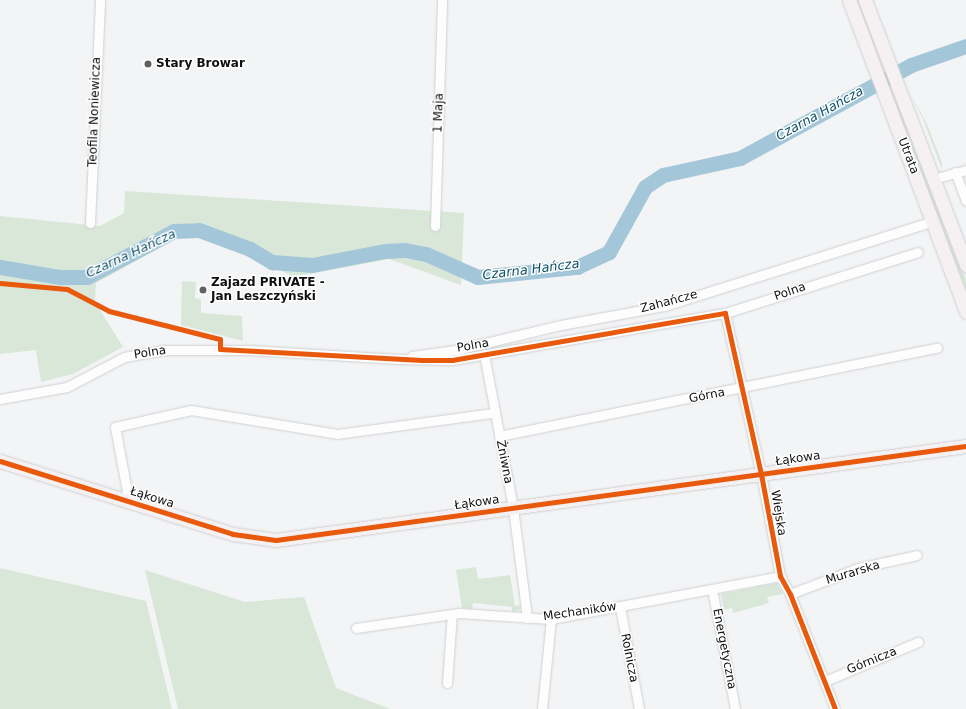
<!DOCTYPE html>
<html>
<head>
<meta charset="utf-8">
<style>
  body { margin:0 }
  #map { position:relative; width:966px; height:709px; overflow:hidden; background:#f3f4f6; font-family:"DejaVu Sans",sans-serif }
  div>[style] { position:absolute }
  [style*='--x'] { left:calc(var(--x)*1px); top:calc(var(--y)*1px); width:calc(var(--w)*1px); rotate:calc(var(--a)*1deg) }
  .green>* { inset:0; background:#d9e7d9 }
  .river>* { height:15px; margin:-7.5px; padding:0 7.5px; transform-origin:7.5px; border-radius:7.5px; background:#a3c7d9 }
  .roads { filter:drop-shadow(0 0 1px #cfd0d1) drop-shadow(0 0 1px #cfd0d1) }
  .street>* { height:9px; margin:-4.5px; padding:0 4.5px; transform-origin:4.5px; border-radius:4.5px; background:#fdfdfe }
  .secondary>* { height:13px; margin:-6.5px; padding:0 6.5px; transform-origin:6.5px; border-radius:6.5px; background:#f5f1f2 }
  .cycleway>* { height:5px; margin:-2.5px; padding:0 2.5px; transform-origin:2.5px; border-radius:2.5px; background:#e8590c }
  .dots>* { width:11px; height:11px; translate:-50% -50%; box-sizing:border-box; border:2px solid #fff; border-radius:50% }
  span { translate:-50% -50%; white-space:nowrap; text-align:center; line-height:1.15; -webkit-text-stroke:3px #fff; paint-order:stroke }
  .poi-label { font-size:12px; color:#0f1010; font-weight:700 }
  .left { translate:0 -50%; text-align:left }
  .street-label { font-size:12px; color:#0f1010 }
  .water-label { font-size:13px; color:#0e526b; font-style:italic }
</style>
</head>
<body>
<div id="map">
  <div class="green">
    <div style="clip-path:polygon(890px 87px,920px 157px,966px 279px,966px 295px,887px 88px)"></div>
    <div style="clip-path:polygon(910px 93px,927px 124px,942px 163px,942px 170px,923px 119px)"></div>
    <div style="clip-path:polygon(125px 191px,464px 213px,461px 285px,389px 259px,294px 277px,242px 252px,195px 237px,176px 239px,96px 283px,95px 302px,123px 347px,73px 374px,41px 382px,36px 350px,0 354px,0 216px,100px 226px,124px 213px)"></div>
    <div style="clip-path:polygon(182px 281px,196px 282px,195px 298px,201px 299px,201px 313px,242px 316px,243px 341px,181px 325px)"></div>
    <div style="clip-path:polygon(476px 567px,478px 579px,510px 575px,515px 606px,521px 605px,520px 610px,512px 612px,512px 607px,473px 603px,472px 609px,462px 608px,456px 570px)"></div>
    <div style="clip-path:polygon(0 568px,146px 601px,172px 709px,0 709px)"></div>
    <div style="clip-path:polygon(145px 570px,245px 602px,304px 597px,336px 688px,390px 709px,178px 709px)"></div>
    <div style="clip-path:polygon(777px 583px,783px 594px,767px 597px,769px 603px,733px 613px,732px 608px,724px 610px,721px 594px)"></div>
  </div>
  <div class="river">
    <div style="--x:0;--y:267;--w:61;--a:9.5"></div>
    <div style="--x:60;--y:277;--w:27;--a:0"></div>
    <div style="--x:87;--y:277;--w:98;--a:-27.9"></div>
    <div style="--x:174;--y:231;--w:25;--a:-2"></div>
    <div style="--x:199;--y:230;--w:54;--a:20.4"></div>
    <div style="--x:250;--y:249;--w:26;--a:31"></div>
    <div style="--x:272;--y:262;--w:40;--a:4.3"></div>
    <div style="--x:312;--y:265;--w:74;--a:-10.9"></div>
    <div style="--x:385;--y:251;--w:20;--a:-3"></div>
    <div style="--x:405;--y:250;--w:21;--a:11"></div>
    <div style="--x:426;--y:254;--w:57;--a:23.9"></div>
    <div style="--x:478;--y:277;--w:100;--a:-5.8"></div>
    <div style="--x:577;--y:267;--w:35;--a:-25"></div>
    <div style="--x:609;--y:252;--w:74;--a:-61"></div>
    <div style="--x:645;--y:187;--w:22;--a:-34"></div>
    <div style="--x:663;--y:175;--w:79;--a:-12.4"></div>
    <div style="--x:740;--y:158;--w:195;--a:-28.5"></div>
    <div style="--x:911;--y:65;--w:58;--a:-19.1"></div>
  </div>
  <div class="roads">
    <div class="street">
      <div style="--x:955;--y:172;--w:31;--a:69"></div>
      <div style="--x:933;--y:179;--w:34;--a:-15"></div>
      <div style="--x:90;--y:223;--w:223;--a:-87.4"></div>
      <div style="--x:435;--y:226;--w:226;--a:-88.2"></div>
      <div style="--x:725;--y:313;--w:165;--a:77.4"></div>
      <div style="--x:761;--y:474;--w:104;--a:79.4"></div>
      <div style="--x:780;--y:576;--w:21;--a:61"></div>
      <div style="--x:790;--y:594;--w:123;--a:68.6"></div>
      <div style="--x:484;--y:354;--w:157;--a:79.3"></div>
      <div style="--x:513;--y:508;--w:111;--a:82.7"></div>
      <div style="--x:412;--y:356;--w:44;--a:-7.8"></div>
      <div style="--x:456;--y:350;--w:108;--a:-13.4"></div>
      <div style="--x:561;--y:325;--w:105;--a:-10.5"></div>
      <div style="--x:664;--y:306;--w:282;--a:-17.5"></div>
      <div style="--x:0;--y:399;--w:68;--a:-10.2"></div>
      <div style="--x:67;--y:387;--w:64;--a:-27.8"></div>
      <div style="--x:124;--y:357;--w:41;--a:-9.9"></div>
      <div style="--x:164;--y:350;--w:86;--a:0"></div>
      <div style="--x:250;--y:350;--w:149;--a:3.5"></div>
      <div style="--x:399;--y:359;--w:53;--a:1.1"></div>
      <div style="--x:452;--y:360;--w:277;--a:-9.8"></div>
      <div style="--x:725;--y:313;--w:202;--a:-17.5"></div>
      <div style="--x:499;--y:436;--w:447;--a:-11.4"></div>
      <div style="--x:124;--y:500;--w:9;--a:-72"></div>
      <div style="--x:127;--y:491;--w:65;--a:-100.6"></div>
      <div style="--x:115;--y:427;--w:78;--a:-12.6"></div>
      <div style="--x:191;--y:410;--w:148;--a:9.3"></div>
      <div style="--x:337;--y:434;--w:157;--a:-7.7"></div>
      <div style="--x:712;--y:589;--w:122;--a:79.1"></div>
      <div style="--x:790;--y:594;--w:73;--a:-20.9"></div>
      <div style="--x:858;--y:568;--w:60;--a:-12.4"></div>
      <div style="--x:620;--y:607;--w:104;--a:79.4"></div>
      <div style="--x:356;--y:628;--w:104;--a:-8.3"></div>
      <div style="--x:459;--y:613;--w:92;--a:3.7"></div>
      <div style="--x:551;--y:619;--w:233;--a:-10.6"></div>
      <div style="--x:825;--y:681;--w:101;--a:-22.8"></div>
      <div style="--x:447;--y:683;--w:69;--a:-85.9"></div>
      <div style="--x:542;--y:709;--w:90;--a:-84.3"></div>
    </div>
    <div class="secondary">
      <div style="--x:849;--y:0;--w:333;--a:69.4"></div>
      <div style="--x:865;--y:0;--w:284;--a:69.1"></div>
      <div style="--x:0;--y:461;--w:244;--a:17.4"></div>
      <div style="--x:233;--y:534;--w:43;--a:7.9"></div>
      <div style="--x:276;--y:540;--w:696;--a:-7.76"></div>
    </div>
  </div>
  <div class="cycleway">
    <div style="--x:0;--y:283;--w:67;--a:5.1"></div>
    <div style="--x:67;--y:289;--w:47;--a:27.6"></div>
    <div style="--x:109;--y:311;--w:114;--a:14.2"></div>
    <div style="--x:220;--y:339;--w:10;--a:90"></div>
    <div style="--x:220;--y:349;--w:202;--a:3.1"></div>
    <div style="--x:422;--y:360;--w:30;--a:0"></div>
    <div style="--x:452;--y:360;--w:277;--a:-9.8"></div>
    <div style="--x:725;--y:313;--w:165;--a:77.4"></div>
    <div style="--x:761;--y:474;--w:104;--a:79.4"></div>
    <div style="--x:780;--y:576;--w:21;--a:61"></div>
    <div style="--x:790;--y:594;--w:123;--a:68.6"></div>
    <div style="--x:0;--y:461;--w:244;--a:17.4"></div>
    <div style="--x:233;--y:534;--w:43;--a:7.9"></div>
    <div style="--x:276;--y:540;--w:696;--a:-7.76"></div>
  </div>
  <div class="dots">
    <div style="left:148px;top:64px;background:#5f6060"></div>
    <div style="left:203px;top:290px;background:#5f6060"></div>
  </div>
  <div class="poi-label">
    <span class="left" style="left:156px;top:64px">Stary Browar</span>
    <span class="left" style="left:211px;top:290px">Zajazd PRIVATE -<br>Jan Leszczyński</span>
  </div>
  <div class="street-label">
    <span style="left:95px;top:112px;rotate:-88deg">Teofila Noniewicza</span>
    <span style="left:439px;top:113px;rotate:-88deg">1 Maja</span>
    <span style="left:908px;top:156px;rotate:69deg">Utrata</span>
    <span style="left:790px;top:292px;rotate:-19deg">Polna</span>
    <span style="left:669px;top:302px;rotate:-15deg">Zahańcze</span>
    <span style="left:473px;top:346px;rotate:-10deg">Polna</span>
    <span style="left:150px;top:353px;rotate:-9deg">Polna</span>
    <span style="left:707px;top:396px;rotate:-11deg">Górna</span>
    <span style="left:798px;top:459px;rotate:-8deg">Łąkowa</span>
    <span style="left:504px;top:462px;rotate:79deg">Żniwna</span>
    <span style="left:152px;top:498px;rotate:17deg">Łąkowa</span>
    <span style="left:477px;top:503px;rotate:-8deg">Łąkowa</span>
    <span style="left:778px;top:513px;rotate:81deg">Wiejska</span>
    <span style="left:853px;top:573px;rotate:-17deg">Murarska</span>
    <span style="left:580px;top:612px;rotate:-8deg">Mechaników</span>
    <span style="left:724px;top:649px;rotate:79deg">Energetyczna</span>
    <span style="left:629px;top:658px;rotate:79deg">Rolnicza</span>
    <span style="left:872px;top:661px;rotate:-22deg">Górnicza</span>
  </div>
  <div class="water-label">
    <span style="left:820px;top:114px;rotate:-29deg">Czarna Hańcza</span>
    <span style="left:131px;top:254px;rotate:-25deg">Czarna Hańcza</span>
    <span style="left:531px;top:270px;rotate:-7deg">Czarna Hańcza</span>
  </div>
</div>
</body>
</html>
